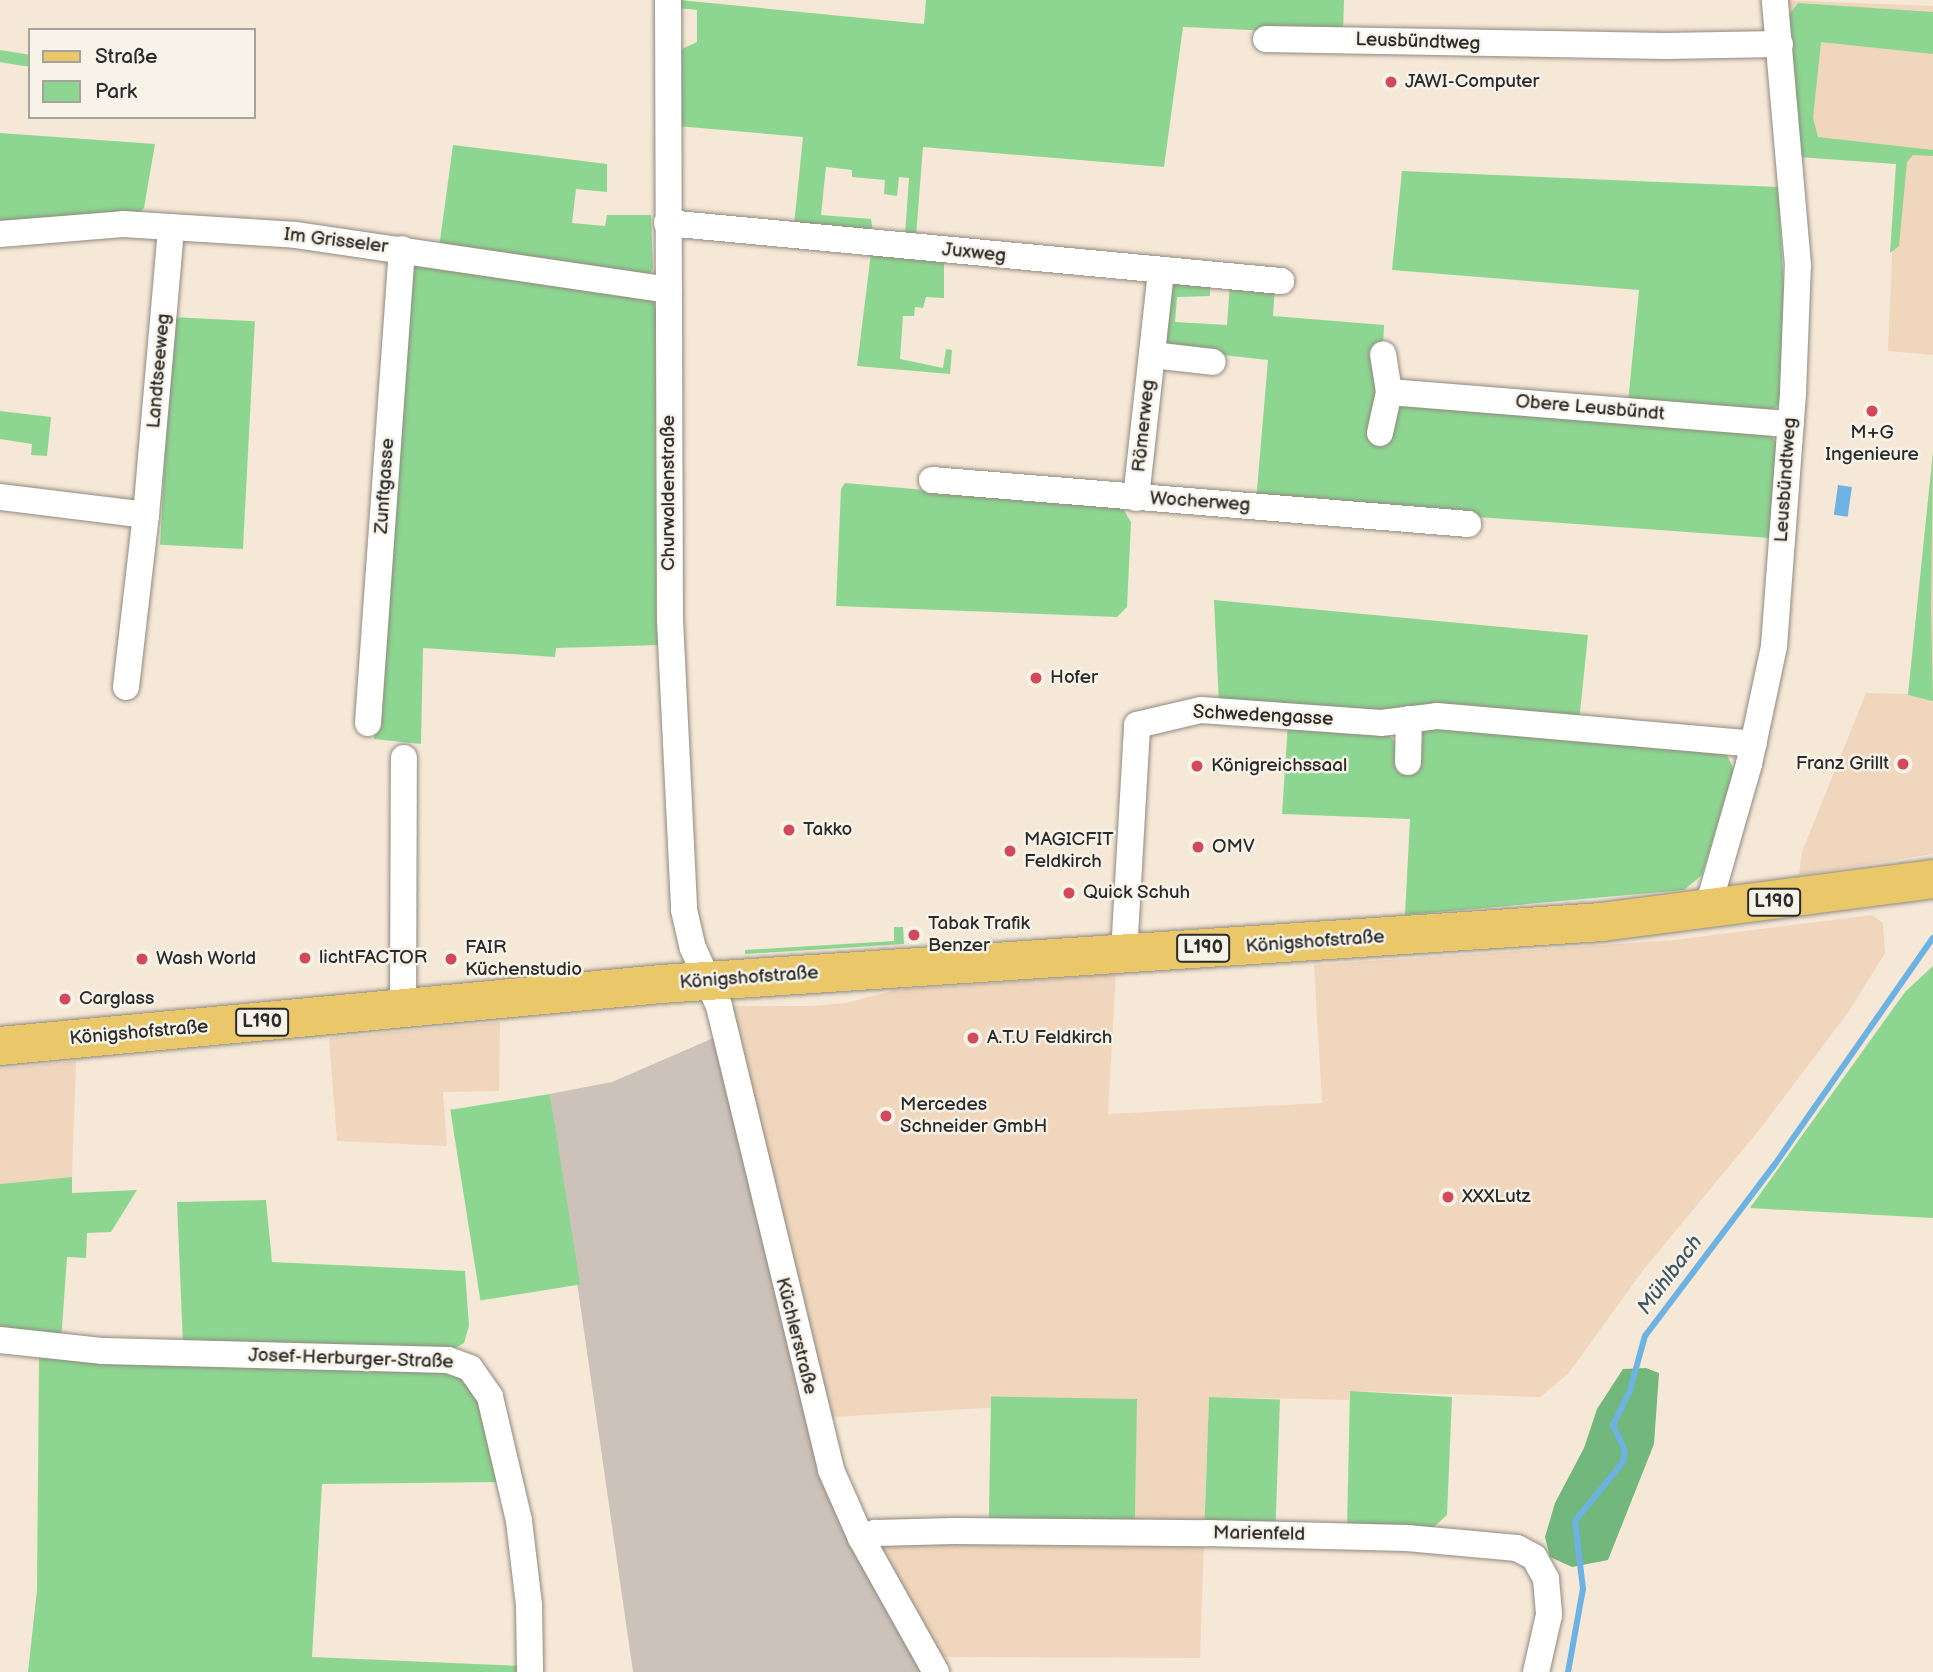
<!DOCTYPE html>
<html>
<head>
<meta charset="utf-8">
<style>
  body { margin:0 }
  #map { position:relative; width:1933px; height:1672px; overflow:hidden; background:#f6e8d6; font-family:"Balsamiq Sans",sans-serif }
  div>[style] { position:absolute }
  [style*='--x'] { left:calc(var(--x)*1px); top:calc(var(--y)*1px); width:calc(var(--w)*1px); rotate:calc(var(--a)*1deg) }
  .built>* { inset:0; background:#efd6bc }
  .industrial>* { inset:0; background:#cdc2b9 }
  .green>* { inset:0; background:#8dd691; transform-origin:0 0 }
  .forest>* { inset:0; background:#72b77b }
  .water>* { inset:0; background:#6cb3e3; transform-origin:0 0 }
  .stream>* { height:6px; margin:-3px; padding:0 3px; transform-origin:3px; border-radius:3px; background:#6cb3e3 }
  .roads { filter:drop-shadow(0 0 2px #908a80) drop-shadow(0 0 2px #908a80) }
  .street>* { height:26px; margin:-13px; padding:0 13px; transform-origin:13px; border-radius:13px; background:#fff }
  .primary>* { height:38px; margin:-19px; padding:0 19px; transform-origin:19px; border-radius:19px; background:#eac769 }
  .dots>* { width:19px; height:19px; translate:-50% -50%; box-sizing:border-box; border:4px solid #f7f3e8; border-radius:50% }
  span { translate:-50% -50%; white-space:nowrap; text-align:center; line-height:1.15; -webkit-text-stroke:5px #f7f3e8; paint-order:stroke }
  .shield-label span { padding:2px 5px; background:#f7f3e8; border:2px solid; border-radius:5px; -webkit-text-stroke-width:0 }
  .shield-label { font-size:18px; color:#2b2b2b; font-weight:700 }
  .street-label { font-size:19px; color:#2b2b2b }
  .poi-label { font-size:19px; color:#2b2b2b }
  .left { translate:0 -50%; text-align:left }
  .right { translate:-100% -50%; text-align:right }
  .water-label { font-size:21px; color:#3e5462; font-style:italic }
  .legend { position:absolute; left:28px; top:28px; width:228px; height:91px; box-sizing:border-box; background:#f7f3e8; border:2px solid #a5a39c; margin:0; padding:9px 12px; list-style:none; font-size:21px; color:#2b2b2b }
  .legend li { display:flex; align-items:center; gap:14px; height:35px }
  .legend b { width:35px; border:2px solid #a5a39c }
</style>
</head>
<body>
<div id="map">
  <div class="built">
    <div style="clip-path:polygon(1775px 0,1933px 6px,1933px 355px,1888px 351px,1896px 164px,1790px 156px)"></div>
    <div style="clip-path:polygon(1933px 452px,1933px 854px,1799px 875px,1802px 852px,1866px 693px,1908px 694px)"></div>
    <div style="clip-path:polygon(1872px 915px,1883px 923px,1885px 953px,1849px 1011px,1760px 1129px,1644px 1269px,1568px 1374px,1540px 1397px,1350px 1391px,1349px 1400px,1209px 1397px,1200px 1658px,942px 1657px,861px 1538px,1135px 1532px,1136px 1399px,816px 1418px,719px 1006px,810px 1006px,846px 1003px,896px 990px,1116px 974px,1108px 1114px,1322px 1103px,1314px 965px,1674px 940px)"></div>
    <div style="clip-path:polygon(500px 1022px,499px 1091px,443px 1092px,447px 1146px,337px 1141px,329px 1038px)"></div>
    <div style="clip-path:polygon(76px 1061px,72px 1177px,0 1184px,0 1069px)"></div>
  </div>
  <div class="industrial">
    <div style="clip-path:polygon(725px 1033px,822px 1442px,936px 1672px,633px 1672px,550px 1094px,612px 1082px)"></div>
  </div>
  <div class="green">
    <div style="clip-path:polygon(679px 0,924px 24px,926px 0,1344px 0,1343px 34px,1183px 27px,1164px 167px,923px 147px,916px 236px,905px 235px,909px 178px,899px 177px,897px 196px,884px 194px,885px 180px,852px 177px,852px 170px,826px 167px,821px 215px,871px 219px,873px 233px,794px 225px,803px 137px,677px 126px,678px 60px,682px 49px,697px 42px,697px 10px,678px 8px)"></div>
    <div style="clip-path:polygon(1798px 3px,1933px 12px,1933px 54px,1821px 42px,1813px 118px,1818px 137px,1933px 150px,1933px 156px,1913px 155px,1907px 162px,1899px 246px,1890px 253px,1896px 164px,1799px 157px,1789px 15px)"></div>
    <div style="left:0;top:50px;width:30px;height:12px;rotate:9deg"></div>
    <div style="clip-path:polygon(0 133px,155px 144px,144px 208px,137px 215px,0 224px)"></div>
    <div style="clip-path:polygon(453px 145px,607px 164px,607px 192px,576px 189px,572px 223px,605px 226px,607px 215px,651px 215px,653px 269px,649px 274px,439px 248px)"></div>
    <div style="clip-path:polygon(1402px 171px,1778px 187px,1784px 289px,1780px 404px,1771px 410px,1628px 403px,1639px 290px,1392px 270px)"></div>
    <div style="clip-path:polygon(871px 253px,944px 262px,944px 298px,926px 297px,923px 308px,915px 307px,914px 316px,903px 316px,900px 359px,943px 368px,946px 349px,952px 350px,950px 374px,857px 366px)"></div>
    <div style="clip-path:polygon(408px 264px,653px 298px,658px 316px,659px 645px,556px 648px,555px 657px,423px 648px,421px 744px,374px 739px)"></div>
    <div style="clip-path:polygon(1167px 278px,1210px 281px,1210px 296px,1177px 297px,1175px 322px,1227px 325px,1230px 282px,1275px 286px,1273px 316px,1384px 325px,1383px 350px,1398px 407px,1404px 403px,1767px 432px,1777px 443px,1770px 538px,1256px 501px,1268px 360px,1160px 348px)"></div>
    <div style="left:172px;top:317px;width:83px;height:228px;rotate:3deg"></div>
    <div style="clip-path:polygon(0 411px,51px 417px,47px 456px,31px 455px,32px 444px,0 439px)"></div>
    <div style="clip-path:polygon(1933px 452px,1931px 609px,1933px 701px,1908px 695px)"></div>
    <div style="clip-path:polygon(845px 483px,1122px 507px,1131px 522px,1127px 607px,1117px 617px,836px 606px,841px 489px)"></div>
    <div style="clip-path:polygon(1214px 600px,1588px 635px,1579px 722px,1219px 704px)"></div>
    <div style="clip-path:polygon(1288px 723px,1389px 735px,1396px 743px,1429px 728px,1726px 753px,1734px 770px,1702px 875px,1684px 890px,1405px 915px,1410px 819px,1282px 814px)"></div>
    <div style="clip-path:polygon(894px 927px,903px 927px,904px 944px,745px 954px,745px 950px,894px 941px)"></div>
    <div style="clip-path:polygon(1933px 966px,1933px 1218px,1750px 1208px,1905px 992px)"></div>
    <div style="left:550px;top:1094px;width:193px;height:101px;rotate:81deg"></div>
    <div style="clip-path:polygon(72px 1177px,72px 1193px,137px 1190px,111px 1232px,87px 1233px,86px 1258px,67px 1257px,61px 1342px,0 1332px,0 1184px)"></div>
    <div style="clip-path:polygon(266px 1200px,272px 1262px,465px 1271px,469px 1326px,464px 1343px,450px 1351px,183px 1345px,177px 1202px)"></div>
    <div style="clip-path:polygon(39px 1356px,443px 1369px,466px 1381px,476px 1393px,500px 1482px,322px 1484px,312px 1657px,521px 1666px,521px 1672px,28px 1672px,37px 1590px)"></div>
    <div style="clip-path:polygon(1350px 1391px,1452px 1397px,1447px 1515px,1436px 1525px,1419px 1534px,1347px 1530px)"></div>
    <div style="left:1209px;top:1397px;width:71px;height:129px;rotate:2deg"></div>
    <div style="left:1137px;top:1399px;width:127px;height:146px;rotate:91deg"></div>
  </div>
  <div class="forest">
    <div style="clip-path:polygon(1646px 1368px,1659px 1373px,1654px 1444px,1608px 1560px,1572px 1567px,1550px 1557px,1545px 1537px,1555px 1503px,1584px 1448px,1597px 1409px,1623px 1369px)"></div>
  </div>
  <div class="water">
    <div style="left:1838px;top:485px;width:14px;height:30px;rotate:8deg"></div>
  </div>
  <div class="stream">
    <div style="--x:1568;--y:1672;--w:84;--a:-79.8"></div>
    <div style="--x:1583;--y:1589;--w:68;--a:-96.7"></div>
    <div style="--x:1575;--y:1521;--w:76;--a:-50.9"></div>
    <div style="--x:1623;--y:1462;--w:11;--a:-80"></div>
    <div style="--x:1625;--y:1451;--w:29;--a:-115"></div>
    <div style="--x:1613;--y:1425;--w:39;--a:-64"></div>
    <div style="--x:1630;--y:1390;--w:56;--a:-74.5"></div>
    <div style="--x:1645;--y:1336;--w:212;--a:-52.9"></div>
    <div style="--x:1773;--y:1167;--w:279;--a:-55.1"></div>
  </div>
  <div class="roads">
    <div class="street">
      <div style="--x:668;--y:0;--w:620;--a:89.82"></div>
      <div style="--x:670;--y:620;--w:290;--a:87.2"></div>
      <div style="--x:684;--y:910;--w:39;--a:77"></div>
      <div style="--x:693;--y:948;--w:64;--a:65.9"></div>
      <div style="--x:719;--y:1006;--w:477;--a:76.4"></div>
      <div style="--x:831;--y:1470;--w:74;--a:66.2"></div>
      <div style="--x:861;--y:1538;--w:154;--a:60.8"></div>
      <div style="--x:1266;--y:39;--w:399;--a:1"></div>
      <div style="--x:1665;--y:46;--w:115;--a:-1"></div>
      <div style="--x:667;--y:223;--w:617;--a:5.4"></div>
      <div style="--x:0;--y:234;--w:123;--a:-4.6"></div>
      <div style="--x:123;--y:224;--w:173;--a:3.6"></div>
      <div style="--x:296;--y:235;--w:377;--a:8.4"></div>
      <div style="--x:1152;--y:355;--w:61;--a:6.5"></div>
      <div style="--x:1389;--y:392;--w:403;--a:4.6"></div>
      <div style="--x:1380;--y:433;--w:42;--a:-77.6"></div>
      <div style="--x:1389;--y:392;--w:38;--a:-99"></div>
      <div style="--x:932;--y:480;--w:538;--a:4.69"></div>
      <div style="--x:0;--y:497;--w:147;--a:7"></div>
      <div style="--x:146;--y:515;--w:289;--a:-85"></div>
      <div style="--x:1136;--y:498;--w:228;--a:-83.7"></div>
      <div style="--x:126;--y:687;--w:173;--a:-83.4"></div>
      <div style="--x:368;--y:723;--w:475;--a:-85.9"></div>
      <div style="--x:1408;--y:762;--w:43;--a:-88.7"></div>
      <div style="--x:1714;--y:910;--w:17;--a:-97"></div>
      <div style="--x:1712;--y:893;--w:134;--a:-74"></div>
      <div style="--x:1749;--y:764;--w:121;--a:-78"></div>
      <div style="--x:1774;--y:646;--w:254;--a:-85.7"></div>
      <div style="--x:1793;--y:393;--w:128;--a:-87.8"></div>
      <div style="--x:1798;--y:265;--w:266;--a:-95"></div>
      <div style="--x:1124;--y:953;--w:228;--a:-86.7"></div>
      <div style="--x:1137;--y:725;--w:66;--a:-13.2"></div>
      <div style="--x:1201;--y:710;--w:180;--a:4.1"></div>
      <div style="--x:1381;--y:723;--w:56;--a:-7.1"></div>
      <div style="--x:1437;--y:716;--w:318;--a:5"></div>
      <div style="--x:403;--y:1009;--w:251;--a:-89.8"></div>
      <div style="--x:0;--y:1340;--w:104;--a:6.1"></div>
      <div style="--x:103;--y:1351;--w:345;--a:1.5"></div>
      <div style="--x:448;--y:1360;--w:23;--a:20"></div>
      <div style="--x:470;--y:1368;--w:35;--a:55"></div>
      <div style="--x:490;--y:1397;--w:127;--a:76.8"></div>
      <div style="--x:519;--y:1521;--w:85;--a:83.2"></div>
      <div style="--x:529;--y:1605;--w:67;--a:89.1"></div>
      <div style="--x:861;--y:1538;--w:15;--a:-20"></div>
      <div style="--x:875;--y:1533;--w:79;--a:-1.5"></div>
      <div style="--x:954;--y:1531;--w:252;--a:0.5"></div>
      <div style="--x:1206;--y:1533;--w:201;--a:1.4"></div>
      <div style="--x:1407;--y:1538;--w:110;--a:5.2"></div>
      <div style="--x:1517;--y:1548;--w:19;--a:28"></div>
      <div style="--x:1534;--y:1557;--w:25;--a:61"></div>
      <div style="--x:1546;--y:1579;--w:36;--a:85"></div>
      <div style="--x:1549;--y:1615;--w:58;--a:102.8"></div>
    </div>
    <div class="primary">
      <div style="--x:0;--y:1046;--w:664;--a:-5.36"></div>
      <div style="--x:661;--y:984;--w:943;--a:-3.77"></div>
      <div style="--x:1602;--y:922;--w:334;--a:-7.4"></div>
    </div>
  </div>
  <div class="dots">
    <div style="left:1391px;top:82px;background:#d1495b"></div>
    <div style="left:1872px;top:411px;background:#d1495b"></div>
    <div style="left:1036px;top:678px;background:#d1495b"></div>
    <div style="left:1903px;top:764px;background:#d1495b"></div>
    <div style="left:1197px;top:766px;background:#d1495b"></div>
    <div style="left:789px;top:830px;background:#d1495b"></div>
    <div style="left:1198px;top:847px;background:#d1495b"></div>
    <div style="left:1010px;top:851px;background:#d1495b"></div>
    <div style="left:1069px;top:893px;background:#d1495b"></div>
    <div style="left:914px;top:935px;background:#d1495b"></div>
    <div style="left:305px;top:958px;background:#d1495b"></div>
    <div style="left:142px;top:959px;background:#d1495b"></div>
    <div style="left:451px;top:959px;background:#d1495b"></div>
    <div style="left:65px;top:999px;background:#d1495b"></div>
    <div style="left:973px;top:1038px;background:#d1495b"></div>
    <div style="left:886px;top:1116px;background:#d1495b"></div>
    <div style="left:1448px;top:1197px;background:#d1495b"></div>
  </div>
  <div class="shield-label">
    <span style="left:1774px;top:902px">L190</span>
    <span style="left:1203px;top:948px">L190</span>
    <span style="left:262px;top:1022px">L190</span>
  </div>
  <div class="street-label">
    <span style="left:1418px;top:42px;rotate:2deg">Leusbündtweg</span>
    <span style="left:336px;top:241px;rotate:7deg">Im Grisseler</span>
    <span style="left:974px;top:253px;rotate:6deg">Juxweg</span>
    <span style="left:159px;top:371px;rotate:-85deg">Landtseeweg</span>
    <span style="left:1590px;top:408px;rotate:5deg">Obere Leusbündt</span>
    <span style="left:1144px;top:426px;rotate:-84deg">Römerweg</span>
    <span style="left:1786px;top:480px;rotate:-86deg">Leusbündtweg</span>
    <span style="left:385px;top:486px;rotate:-86deg">Zunftgasse</span>
    <span style="left:669px;top:493px;rotate:-90deg">Churwaldenstraße</span>
    <span style="left:1200px;top:502px;rotate:4deg">Wocherweg</span>
    <span style="left:1263px;top:716px;rotate:3deg">Schwedengasse</span>
    <span style="left:1315px;top:942px;rotate:-4deg">Königshofstraße</span>
    <span style="left:749px;top:978px;rotate:-4deg">Königshofstraße</span>
    <span style="left:139px;top:1033px;rotate:-5deg">Königshofstraße</span>
    <span style="left:796px;top:1336px;rotate:76deg">Küchlerstraße</span>
    <span style="left:351px;top:1359px;rotate:2deg">Josef-Herburger-Straße</span>
    <span style="left:1259px;top:1534px;rotate:1deg">Marienfeld</span>
  </div>
  <div class="poi-label">
    <span class="left" style="left:1405px;top:82px">JAWI-Computer</span>
    <span style="left:1872px;top:444px">M+G<br>Ingenieure</span>
    <span class="left" style="left:1050px;top:678px">Hofer</span>
    <span class="right" style="left:1889px;top:764px">Franz Grillt</span>
    <span class="left" style="left:1211px;top:766px">Königreichssaal</span>
    <span class="left" style="left:803px;top:830px">Takko</span>
    <span class="left" style="left:1024px;top:851px">MAGICFIT<br>Feldkirch</span>
    <span class="left" style="left:1212px;top:847px">OMV</span>
    <span class="left" style="left:1083px;top:893px">Quick Schuh</span>
    <span class="left" style="left:928px;top:935px">Tabak Trafik<br>Benzer</span>
    <span class="left" style="left:465px;top:959px">FAIR<br>Küchenstudio</span>
    <span class="left" style="left:319px;top:958px">lichtFACTOR</span>
    <span class="left" style="left:156px;top:959px">Wash World</span>
    <span class="left" style="left:79px;top:999px">Carglass</span>
    <span class="left" style="left:987px;top:1038px">A.T.U Feldkirch</span>
    <span class="left" style="left:900px;top:1116px">Mercedes<br>Schneider GmbH</span>
    <span class="left" style="left:1462px;top:1197px">XXXLutz</span>
  </div>
  <div class="water-label">
    <span style="left:1670px;top:1275px;rotate:-53deg">Mühlbach</span>
  </div>
  <ul class="legend">
  <li><b style="height:9px;background:#eac769"></b>Straße</li>
  <li><b style="height:19px;background:#8dd691"></b>Park</li>
  </ul>
</div>
</body>
</html>
